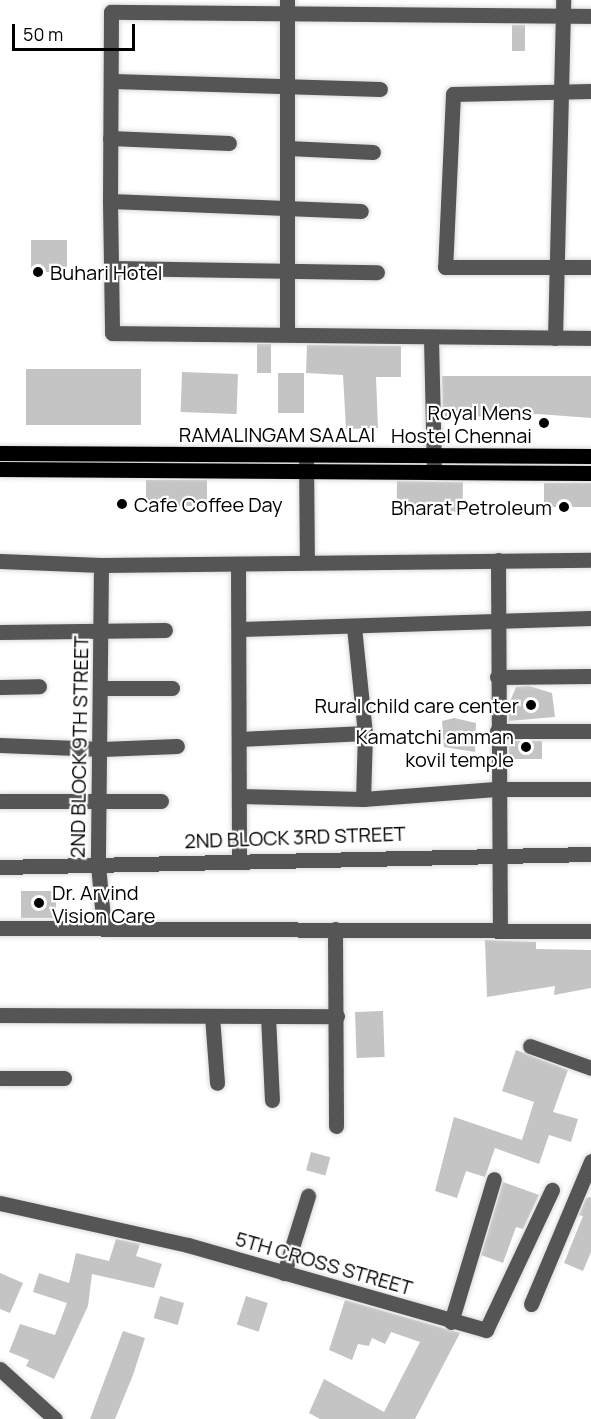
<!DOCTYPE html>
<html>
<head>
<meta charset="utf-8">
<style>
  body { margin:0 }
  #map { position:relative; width:591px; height:1419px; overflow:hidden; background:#fff; font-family:Manrope,sans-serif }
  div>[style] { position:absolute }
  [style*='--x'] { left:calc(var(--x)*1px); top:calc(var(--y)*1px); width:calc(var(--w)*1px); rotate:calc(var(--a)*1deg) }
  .building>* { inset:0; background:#c4c4c4; transform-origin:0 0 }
  .roads { filter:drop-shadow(0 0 2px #dbdbdb) drop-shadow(0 0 2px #dbdbdb) }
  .minor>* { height:15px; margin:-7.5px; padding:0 7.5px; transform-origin:7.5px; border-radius:7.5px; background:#555 }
  .major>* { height:15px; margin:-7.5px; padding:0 7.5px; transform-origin:7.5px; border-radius:7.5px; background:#000 }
  .dots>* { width:16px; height:16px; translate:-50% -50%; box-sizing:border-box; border:3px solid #fff; border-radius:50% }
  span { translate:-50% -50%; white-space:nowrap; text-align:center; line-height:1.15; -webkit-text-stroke:4.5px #fff; paint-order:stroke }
  .poi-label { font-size:20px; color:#000 }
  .left { translate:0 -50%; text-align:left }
  .right { translate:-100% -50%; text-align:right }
  .street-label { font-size:20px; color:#000 }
  .scale { position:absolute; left:12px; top:24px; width:123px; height:27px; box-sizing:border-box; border:3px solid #000; border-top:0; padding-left:8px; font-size:18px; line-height:21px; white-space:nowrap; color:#000; -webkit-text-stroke:4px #fff; paint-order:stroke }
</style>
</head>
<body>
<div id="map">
  <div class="building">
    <div style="left:512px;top:25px;width:13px;height:26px"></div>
    <div style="left:31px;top:240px;width:36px;height:32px"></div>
    <div style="left:257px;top:344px;width:14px;height:29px"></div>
    <div style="clip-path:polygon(307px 345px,401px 346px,401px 377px,376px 377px,378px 428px,346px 429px,343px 375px,306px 373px)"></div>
    <div style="left:26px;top:369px;width:115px;height:56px"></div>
    <div style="left:182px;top:372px;width:56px;height:40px;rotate:2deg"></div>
    <div style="left:278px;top:373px;width:26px;height:40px"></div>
    <div style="clip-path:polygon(442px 376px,591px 376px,591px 418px,538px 414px,443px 418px)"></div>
    <div style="left:146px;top:480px;width:61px;height:26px"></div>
    <div style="left:397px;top:481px;width:66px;height:30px;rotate:1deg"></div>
    <div style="left:544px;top:483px;width:47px;height:24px"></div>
    <div style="left:74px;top:648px;width:16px;height:19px;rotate:4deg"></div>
    <div style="clip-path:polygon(529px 686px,552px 693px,555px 717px,509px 721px,509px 704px,516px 687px)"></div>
    <div style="clip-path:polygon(454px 718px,476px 723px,475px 752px,444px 747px,442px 721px)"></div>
    <div style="left:509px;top:741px;width:33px;height:18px"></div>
    <div style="left:21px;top:891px;width:35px;height:27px"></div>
    <div style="clip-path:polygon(485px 940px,536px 942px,536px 949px,591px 950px,591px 988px,554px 995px,555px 986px,487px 997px)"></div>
    <div style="left:383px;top:1011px;width:46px;height:28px;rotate:88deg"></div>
    <div style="clip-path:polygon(516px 1050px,568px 1070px,553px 1112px,578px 1119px,571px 1142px,549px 1135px,539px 1164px,495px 1148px,485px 1177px,466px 1171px,457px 1198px,435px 1191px,454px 1117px,522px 1140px,534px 1102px,502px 1091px)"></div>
    <div style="left:311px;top:1152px;width:20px;height:19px;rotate:15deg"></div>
    <div style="clip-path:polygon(503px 1182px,539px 1195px,523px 1229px,516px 1227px,503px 1263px,481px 1255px)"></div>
    <div style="clip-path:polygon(591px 1197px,591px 1252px,583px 1271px,564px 1263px,583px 1216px,579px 1215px,586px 1198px)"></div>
    <div style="clip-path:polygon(116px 1239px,140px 1244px,136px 1256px,162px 1264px,154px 1288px,92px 1274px,88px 1306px,54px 1379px,26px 1366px,29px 1360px,9px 1352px,20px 1324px,55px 1335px,67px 1303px,33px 1292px,39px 1273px,69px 1283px,76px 1253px,109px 1261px)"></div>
    <div style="clip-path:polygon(0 1273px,23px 1283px,10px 1313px,0 1309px)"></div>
    <div style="left:160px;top:1296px;width:25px;height:23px;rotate:16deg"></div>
    <div style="left:246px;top:1296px;width:23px;height:30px;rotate:18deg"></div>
    <div style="clip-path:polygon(345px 1300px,460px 1333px,415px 1419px,320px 1419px,309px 1413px,324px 1379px,384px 1412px,420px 1342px,391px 1332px,385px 1344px,372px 1338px,369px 1346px,358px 1344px,352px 1360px,329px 1350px)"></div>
    <div style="clip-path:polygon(123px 1331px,145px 1338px,133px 1375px,115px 1419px,90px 1419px)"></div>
  </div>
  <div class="roads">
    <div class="minor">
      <div style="--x:591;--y:16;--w:480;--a:-179.5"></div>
      <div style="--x:111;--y:12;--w:189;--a:90.3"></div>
      <div style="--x:110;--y:201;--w:132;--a:89.1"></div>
      <div style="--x:112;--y:333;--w:479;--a:0.6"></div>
      <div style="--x:113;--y:81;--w:267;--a:1.7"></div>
      <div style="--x:591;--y:91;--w:138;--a:178.8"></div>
      <div style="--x:453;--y:94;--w:173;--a:92.6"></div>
      <div style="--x:445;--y:267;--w:146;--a:0"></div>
      <div style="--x:110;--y:138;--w:119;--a:2.4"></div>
      <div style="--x:288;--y:148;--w:85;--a:2.7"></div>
      <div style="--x:110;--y:201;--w:251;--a:2.3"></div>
      <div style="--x:112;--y:268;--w:265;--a:0.9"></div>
      <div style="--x:287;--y:333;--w:333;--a:-90"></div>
      <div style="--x:431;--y:338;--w:132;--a:88.7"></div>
      <div style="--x:555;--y:338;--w:338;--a:-88.6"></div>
      <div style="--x:306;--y:456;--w:105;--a:89.5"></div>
      <div style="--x:498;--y:560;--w:369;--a:89.7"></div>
      <div style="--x:0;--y:561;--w:101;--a:2.3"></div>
      <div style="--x:101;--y:565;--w:490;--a:-0.6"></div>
      <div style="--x:238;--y:564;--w:295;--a:89.8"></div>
      <div style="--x:101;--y:565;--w:300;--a:90.6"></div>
      <div style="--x:98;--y:865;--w:64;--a:84.6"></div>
      <div style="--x:354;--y:627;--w:107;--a:84.1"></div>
      <div style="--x:365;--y:733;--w:66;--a:91.7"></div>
      <div style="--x:241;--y:629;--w:350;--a:-1.8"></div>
      <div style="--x:0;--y:632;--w:165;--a:-0.7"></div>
      <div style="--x:497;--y:677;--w:94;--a:-0.6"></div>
      <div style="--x:0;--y:687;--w:39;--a:-1"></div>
      <div style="--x:101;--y:688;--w:71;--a:0"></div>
      <div style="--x:497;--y:731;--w:94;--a:0"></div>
      <div style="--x:239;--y:739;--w:126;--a:-2.7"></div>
      <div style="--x:0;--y:745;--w:102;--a:2.2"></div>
      <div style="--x:102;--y:749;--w:75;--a:-2.3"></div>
      <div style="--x:239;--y:796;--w:124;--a:1.4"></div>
      <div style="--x:363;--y:799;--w:133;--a:-4.3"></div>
      <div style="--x:496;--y:789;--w:95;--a:0"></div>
      <div style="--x:0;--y:801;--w:161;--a:0"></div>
      <div style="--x:0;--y:867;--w:591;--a:-1.26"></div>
      <div style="--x:0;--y:928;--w:591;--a:0.29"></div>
      <div style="--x:335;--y:929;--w:197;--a:89.7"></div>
      <div style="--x:0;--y:1015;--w:337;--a:0.2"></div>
      <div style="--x:212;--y:1016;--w:67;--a:85.7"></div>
      <div style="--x:268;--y:1016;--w:84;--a:87.3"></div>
      <div style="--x:530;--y:1046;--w:65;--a:19.8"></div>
      <div style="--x:0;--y:1078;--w:64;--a:0"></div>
      <div style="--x:0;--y:1203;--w:193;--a:12.6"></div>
      <div style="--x:188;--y:1245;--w:310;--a:15.9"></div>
      <div style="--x:486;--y:1330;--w:155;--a:-64.8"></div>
      <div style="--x:284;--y:1273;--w:81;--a:-72.7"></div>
      <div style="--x:531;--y:1304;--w:155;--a:-67.2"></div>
      <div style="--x:451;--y:1322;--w:149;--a:-73.3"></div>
      <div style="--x:0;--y:1369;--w:74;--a:42.3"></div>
    </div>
    <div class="major">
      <div style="--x:0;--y:453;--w:591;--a:0.29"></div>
      <div style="--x:0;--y:469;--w:591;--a:0.39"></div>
    </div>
  </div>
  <div class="dots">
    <div style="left:38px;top:272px;background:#000"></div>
    <div style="left:544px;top:423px;background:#000"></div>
    <div style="left:122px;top:504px;background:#000"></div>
    <div style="left:564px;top:507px;background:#000"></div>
    <div style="left:531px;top:705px;background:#000"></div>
    <div style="left:526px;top:747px;background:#000"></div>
    <div style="left:39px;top:903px;background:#000"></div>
  </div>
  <div class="poi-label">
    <span class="left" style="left:50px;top:272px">Buhari Hotel</span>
    <span class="right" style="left:532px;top:424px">Royal Mens<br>Hostel Chennai</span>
    <span class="left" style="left:134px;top:504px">Cafe Coffee Day</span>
    <span class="right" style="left:552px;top:507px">Bharat Petroleum</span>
    <span class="right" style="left:519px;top:705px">Rural child care center</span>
    <span class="right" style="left:514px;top:748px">Kamatchi amman<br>kovil temple</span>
    <span class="left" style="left:52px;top:904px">Dr. Arvind<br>Vision Care</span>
  </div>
  <div class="street-label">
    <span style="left:277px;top:434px">RAMALINGAM SAALAI</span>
    <span style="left:79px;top:747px;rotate:-89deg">2ND BLOCK 9TH STREET</span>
    <span style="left:295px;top:837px;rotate:-2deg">2ND BLOCK 3RD STREET</span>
    <span style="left:324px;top:1263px;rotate:16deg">5TH CROSS STREET</span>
  </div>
  <div class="scale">50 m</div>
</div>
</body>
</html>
